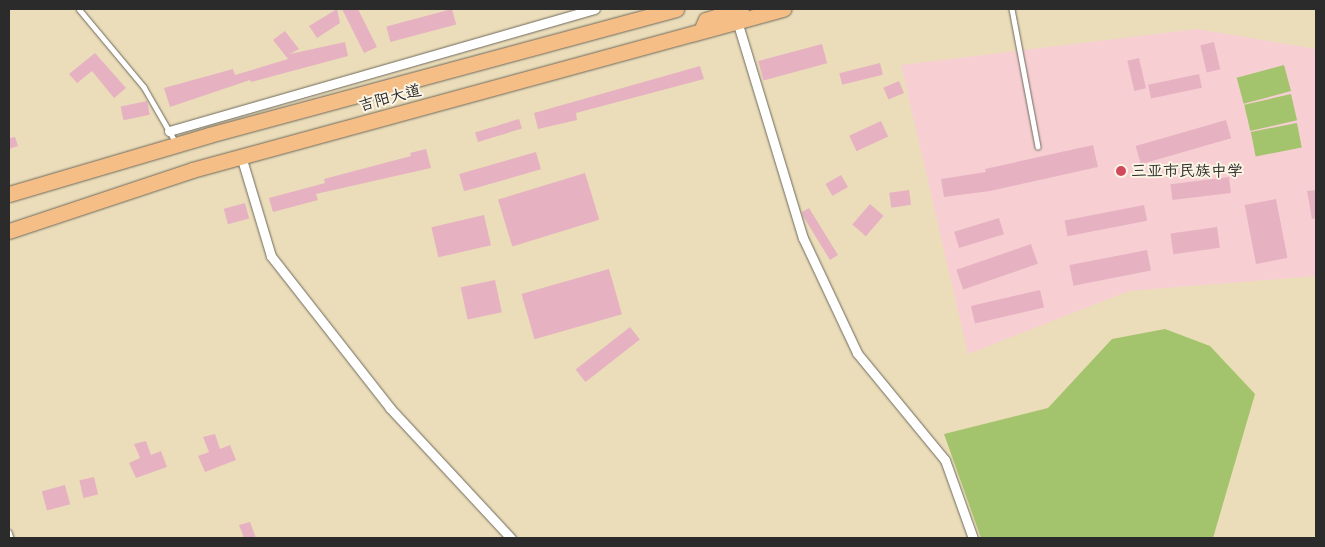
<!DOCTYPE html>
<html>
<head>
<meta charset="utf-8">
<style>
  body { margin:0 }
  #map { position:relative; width:1325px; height:547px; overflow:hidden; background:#ebddb9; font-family:Pangolin,"LXGW WenKai TC",sans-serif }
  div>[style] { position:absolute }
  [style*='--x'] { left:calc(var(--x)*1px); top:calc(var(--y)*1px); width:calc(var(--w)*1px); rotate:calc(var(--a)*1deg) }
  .built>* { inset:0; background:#f7cfd3 }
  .green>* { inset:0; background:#a3c46c; transform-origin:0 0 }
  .building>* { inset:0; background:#e6b2c2; transform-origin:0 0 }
  .roads { filter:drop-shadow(0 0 1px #6e695d) drop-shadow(0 0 1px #6e695d) }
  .service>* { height:4.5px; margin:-2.25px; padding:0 2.25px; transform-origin:2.25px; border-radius:2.25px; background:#fff }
  .minor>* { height:9px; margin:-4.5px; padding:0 4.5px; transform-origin:4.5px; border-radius:4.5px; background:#fff }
  .primary>* { height:14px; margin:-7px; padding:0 7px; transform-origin:7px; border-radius:7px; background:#f6be87 }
  .trunk>* { height:15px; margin:-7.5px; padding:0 7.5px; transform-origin:7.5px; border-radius:7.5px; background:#f6be87 }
  .dots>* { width:14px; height:14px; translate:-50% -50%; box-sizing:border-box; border:2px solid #fcf5e5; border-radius:50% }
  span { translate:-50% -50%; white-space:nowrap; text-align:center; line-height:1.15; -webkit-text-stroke:4px #fcf5e5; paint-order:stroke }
  .street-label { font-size:16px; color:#2b2b2b }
  .poi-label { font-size:16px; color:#2b2b2b }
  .left { translate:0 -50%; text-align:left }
  .frame { position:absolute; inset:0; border:10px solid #2b2b2b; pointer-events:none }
</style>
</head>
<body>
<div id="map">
  <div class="built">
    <div style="clip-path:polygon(1197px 29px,1316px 49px,1316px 276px,1129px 291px,968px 354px,901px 65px)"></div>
  </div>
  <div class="green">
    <div style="left:1284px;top:65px;width:27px;height:49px;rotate:75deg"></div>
    <div style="left:1291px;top:94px;width:27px;height:48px;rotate:77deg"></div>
    <div style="left:1297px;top:123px;width:25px;height:47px;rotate:79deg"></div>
    <div style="clip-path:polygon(1165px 329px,1210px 346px,1255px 394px,1213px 538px,981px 538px,944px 434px,1048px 408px,1112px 339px)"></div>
  </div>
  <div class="building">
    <div style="clip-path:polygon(337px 9px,340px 23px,317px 38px,309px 26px)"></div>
    <div style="clip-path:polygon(342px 9px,358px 9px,377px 47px,364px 53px)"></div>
    <div style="left:452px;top:9px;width:16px;height:68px;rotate:75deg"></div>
    <div style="clip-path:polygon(285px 31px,299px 49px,290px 54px,345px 42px,348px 56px,251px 82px,250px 80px,170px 107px,164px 88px,233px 69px,235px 75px,288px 59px,273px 40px)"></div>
    <div style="left:1214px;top:42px;width:28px;height:14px;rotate:77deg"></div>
    <div style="left:822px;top:44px;width:20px;height:66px;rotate:75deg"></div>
    <div style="clip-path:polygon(95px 53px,126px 88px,114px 98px,92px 71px,77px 83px,69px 74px)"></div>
    <div style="left:1139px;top:58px;width:31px;height:12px;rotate:77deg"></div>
    <div style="left:880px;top:63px;width:12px;height:42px;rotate:76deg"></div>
    <div style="clip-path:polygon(700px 66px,704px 79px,576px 113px,577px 120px,538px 129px,534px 113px)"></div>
    <div style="left:1199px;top:74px;width:14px;height:52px;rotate:78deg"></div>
    <div style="left:899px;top:81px;width:13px;height:17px;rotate:67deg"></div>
    <div style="left:147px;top:101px;width:14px;height:27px;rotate:78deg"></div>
    <div style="left:519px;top:119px;width:10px;height:46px;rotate:73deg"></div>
    <div style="left:1226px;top:120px;width:19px;height:94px;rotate:74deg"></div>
    <div style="left:881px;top:121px;width:17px;height:35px;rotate:65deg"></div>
    <div style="clip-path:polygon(15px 137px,18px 146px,9px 149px,9px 138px)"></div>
    <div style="clip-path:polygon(1093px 145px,1098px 167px,990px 191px,944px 197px,941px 179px,986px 172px,985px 169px)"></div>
    <div style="clip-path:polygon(426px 149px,431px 168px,316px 194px,318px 200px,273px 212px,269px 198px,325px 183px,324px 179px,411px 156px,410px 153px)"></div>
    <div style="left:536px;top:152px;width:18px;height:80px;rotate:74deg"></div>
    <div style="left:585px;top:173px;width:49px;height:91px;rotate:73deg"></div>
    <div style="left:841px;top:175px;width:14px;height:18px;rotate:60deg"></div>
    <div style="left:1229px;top:177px;width:16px;height:59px;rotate:83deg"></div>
    <div style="left:909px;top:190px;width:15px;height:20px;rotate:82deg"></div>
    <div style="clip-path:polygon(1316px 190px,1316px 218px,1312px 219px,1307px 191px)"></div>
    <div style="left:1276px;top:199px;width:60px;height:32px;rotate:79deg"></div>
    <div style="left:245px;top:203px;width:16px;height:22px;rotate:75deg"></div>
    <div style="left:870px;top:204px;width:18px;height:27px;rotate:41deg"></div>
    <div style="left:1144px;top:205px;width:16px;height:81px;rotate:79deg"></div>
    <div style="clip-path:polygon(809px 208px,838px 255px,830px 260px,803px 216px,802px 212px)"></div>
    <div style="left:484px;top:215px;width:31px;height:54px;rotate:77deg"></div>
    <div style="left:999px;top:218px;width:17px;height:47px;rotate:73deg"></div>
    <div style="left:1217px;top:227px;width:21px;height:47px;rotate:82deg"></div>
    <div style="left:1031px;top:244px;width:21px;height:79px;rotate:71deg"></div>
    <div style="left:1147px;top:250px;width:21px;height:79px;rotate:79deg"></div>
    <div style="left:609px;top:269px;width:47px;height:91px;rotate:74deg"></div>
    <div style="left:495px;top:280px;width:33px;height:35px;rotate:78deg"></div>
    <div style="left:1040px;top:290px;width:18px;height:71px;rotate:77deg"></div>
    <div style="left:630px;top:327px;width:16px;height:69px;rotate:52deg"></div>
    <div style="clip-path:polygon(215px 434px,220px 449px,230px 445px,236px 460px,205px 472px,198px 456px,209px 452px,203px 437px)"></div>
    <div style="clip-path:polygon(146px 441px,151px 455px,161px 451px,167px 467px,136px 478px,129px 463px,140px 458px,134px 444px)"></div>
    <div style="left:94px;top:477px;width:18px;height:15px;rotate:77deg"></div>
    <div style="left:65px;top:485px;width:20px;height:24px;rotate:75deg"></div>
    <div style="clip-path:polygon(250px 522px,256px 538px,244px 538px,239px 525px)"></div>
  </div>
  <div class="roads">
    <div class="service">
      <div style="--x:79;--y:9;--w:102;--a:50.2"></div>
      <div style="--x:144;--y:87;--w:62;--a:60.1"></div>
      <div style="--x:1012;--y:9;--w:140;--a:79.3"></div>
      <div style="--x:9;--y:532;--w:6;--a:72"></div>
    </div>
    <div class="minor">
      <div style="--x:737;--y:21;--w:227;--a:73.1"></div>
      <div style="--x:803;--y:238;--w:127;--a:64.8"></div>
      <div style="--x:857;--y:353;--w:139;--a:50.6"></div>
      <div style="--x:945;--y:460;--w:83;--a:70.3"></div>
      <div style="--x:169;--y:131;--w:443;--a:-16"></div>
      <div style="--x:241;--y:156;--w:104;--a:73.3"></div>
      <div style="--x:271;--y:256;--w:193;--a:51.9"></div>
      <div style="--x:390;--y:408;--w:178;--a:47.1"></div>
    </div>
    <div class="primary">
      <div style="--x:701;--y:31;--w:12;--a:-66"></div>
      <div style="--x:706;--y:20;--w:38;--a:-17"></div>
    </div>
    <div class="trunk">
      <div style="--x:9;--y:194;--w:209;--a:-16.4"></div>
      <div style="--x:209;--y:135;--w:484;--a:-15.1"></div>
      <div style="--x:9;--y:231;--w:193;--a:-18.4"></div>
      <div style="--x:192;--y:170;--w:613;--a:-15.24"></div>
    </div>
  </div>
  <div class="dots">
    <div style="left:1121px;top:171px;background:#d1495b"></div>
  </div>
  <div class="street-label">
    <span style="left:390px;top:98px;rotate:-15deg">吉阳大道</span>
  </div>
  <div class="poi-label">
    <span class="left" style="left:1131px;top:171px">三亚市民族中学</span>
  </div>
  <div class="frame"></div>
</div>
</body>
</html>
